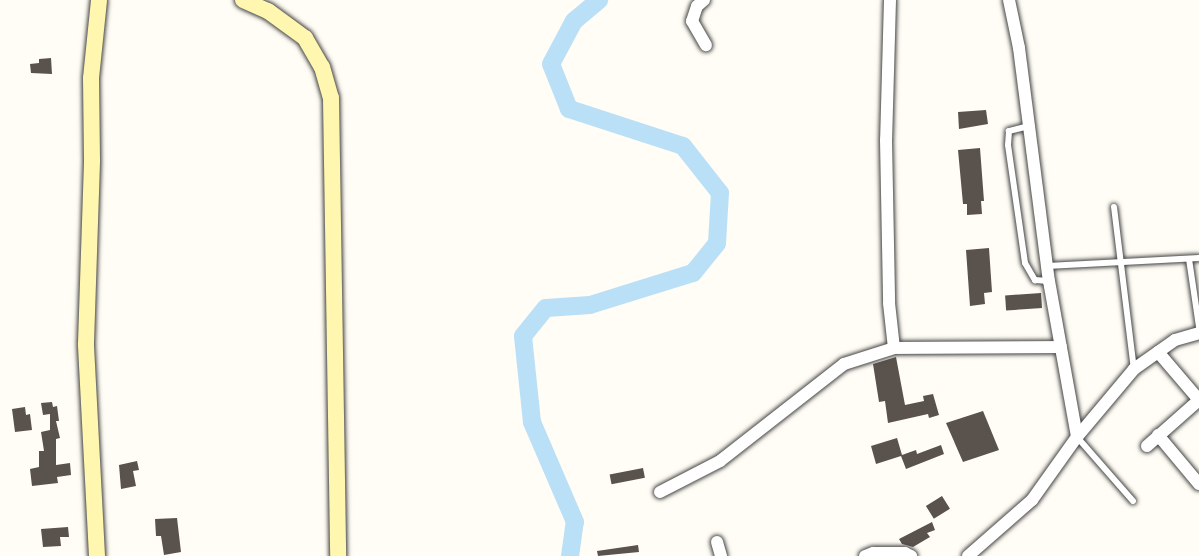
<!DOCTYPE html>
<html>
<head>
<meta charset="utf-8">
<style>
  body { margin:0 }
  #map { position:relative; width:1199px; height:556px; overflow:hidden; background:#fffdf5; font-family:"IBM Plex Serif",serif }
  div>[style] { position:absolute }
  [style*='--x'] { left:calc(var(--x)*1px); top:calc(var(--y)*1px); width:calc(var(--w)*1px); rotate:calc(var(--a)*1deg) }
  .river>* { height:18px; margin:-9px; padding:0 9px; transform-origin:9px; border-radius:9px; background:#b9e0f7 }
  .building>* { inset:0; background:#5a524d; transform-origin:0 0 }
  .roads { filter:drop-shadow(0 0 2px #444) drop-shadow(0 0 2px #444) }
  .service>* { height:6px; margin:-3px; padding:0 3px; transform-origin:3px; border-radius:3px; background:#fff }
  .minor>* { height:12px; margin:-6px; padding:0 6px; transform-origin:6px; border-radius:6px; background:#fff }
  .secondary>* { height:16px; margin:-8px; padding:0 8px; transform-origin:8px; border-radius:8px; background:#fff6b0 }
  span { translate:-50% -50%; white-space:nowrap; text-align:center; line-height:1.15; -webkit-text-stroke:7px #fff; paint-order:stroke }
</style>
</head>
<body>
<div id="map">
  <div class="river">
    <div style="--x:570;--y:556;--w:34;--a:-82"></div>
    <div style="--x:575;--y:522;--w:109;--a:-113.3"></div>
    <div style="--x:532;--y:422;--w:86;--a:-96"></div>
    <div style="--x:523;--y:336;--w:36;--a:-51"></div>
    <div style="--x:546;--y:308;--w:44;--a:-3.9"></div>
    <div style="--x:590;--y:305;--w:108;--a:-17.3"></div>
    <div style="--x:693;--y:273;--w:38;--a:-51"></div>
    <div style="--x:717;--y:243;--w:50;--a:-86.6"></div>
    <div style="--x:720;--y:193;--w:60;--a:-128.2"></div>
    <div style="--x:683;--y:146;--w:120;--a:-162"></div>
    <div style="--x:569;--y:109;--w:48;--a:-111.8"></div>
    <div style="--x:551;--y:64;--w:49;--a:-61.9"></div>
    <div style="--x:574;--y:21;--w:33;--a:-40"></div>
  </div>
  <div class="building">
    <div style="clip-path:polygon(51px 58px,52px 74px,31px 73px,30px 64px,39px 63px,39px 59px)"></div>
    <div style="clip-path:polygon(986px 110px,988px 124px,959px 129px,958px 112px)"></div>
    <div style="clip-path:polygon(980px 148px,984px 201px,981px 201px,982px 214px,967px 215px,967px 204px,963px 204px,958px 150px)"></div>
    <div style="clip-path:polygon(989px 248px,992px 292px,984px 293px,985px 304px,970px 306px,966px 250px)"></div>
    <div style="left:1041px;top:293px;width:15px;height:36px;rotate:86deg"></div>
    <div style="clip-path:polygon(896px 357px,905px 405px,924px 401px,923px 396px,933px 394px,939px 415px,929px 418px,928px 414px,888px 423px,885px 401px,879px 402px,873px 364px)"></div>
    <div style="clip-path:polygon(52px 402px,53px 407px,57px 406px,59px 421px,56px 421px,60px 438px,56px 439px,56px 465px,70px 463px,71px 475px,57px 477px,58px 483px,32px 486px,30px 469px,39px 467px,39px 451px,44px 451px,41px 432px,50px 430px,50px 414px,43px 415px,41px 403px)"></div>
    <div style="clip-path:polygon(25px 407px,26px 415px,30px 414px,32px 430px,15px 432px,12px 409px)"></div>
    <div style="clip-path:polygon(983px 411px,999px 450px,963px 462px,946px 423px)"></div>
    <div style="clip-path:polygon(897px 438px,902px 455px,916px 450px,917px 454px,941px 445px,944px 454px,906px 469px,901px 456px,876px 464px,871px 446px)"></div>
    <div style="clip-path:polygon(137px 461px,139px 470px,133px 471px,136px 486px,121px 489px,119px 465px)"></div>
    <div style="left:643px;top:468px;width:10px;height:34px;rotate:79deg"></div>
    <div style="left:942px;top:496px;width:15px;height:19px;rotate:58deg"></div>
    <div style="clip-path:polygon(177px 518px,181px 552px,164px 555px,161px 536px,156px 536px,155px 519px)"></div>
    <div style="clip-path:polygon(932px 522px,935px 530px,927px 533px,930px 537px,913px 547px,902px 544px,899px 539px)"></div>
    <div style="clip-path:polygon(68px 527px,69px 537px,60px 537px,61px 546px,43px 547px,41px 529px)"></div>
    <div style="clip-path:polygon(638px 545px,639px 552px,598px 556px,597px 551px)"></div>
  </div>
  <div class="roads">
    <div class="service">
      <div style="--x:1029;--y:126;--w:21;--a:166"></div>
      <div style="--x:1009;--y:131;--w:14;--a:94"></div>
      <div style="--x:1008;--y:145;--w:119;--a:81.8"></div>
      <div style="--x:1025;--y:263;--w:20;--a:60"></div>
      <div style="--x:1035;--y:280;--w:14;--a:4"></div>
      <div style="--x:1114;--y:207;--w:163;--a:83"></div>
      <div style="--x:1189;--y:259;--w:69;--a:81.6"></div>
      <div style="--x:1047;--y:266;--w:152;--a:-3"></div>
      <div style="--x:1077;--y:437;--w:85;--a:48.8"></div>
    </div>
    <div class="minor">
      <div style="--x:704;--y:0;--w:9;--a:139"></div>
      <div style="--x:697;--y:6;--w:16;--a:108"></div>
      <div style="--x:692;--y:21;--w:28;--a:60"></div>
      <div style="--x:890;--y:0;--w:140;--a:91.6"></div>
      <div style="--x:886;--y:140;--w:163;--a:88.9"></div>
      <div style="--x:889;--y:303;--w:45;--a:83.7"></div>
      <div style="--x:894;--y:348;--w:167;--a:-0.3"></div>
      <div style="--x:1009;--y:0;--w:49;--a:78.2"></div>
      <div style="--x:1019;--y:48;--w:235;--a:82.7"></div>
      <div style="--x:1049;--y:281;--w:158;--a:79.8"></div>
      <div style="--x:1158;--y:352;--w:63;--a:49.5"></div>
      <div style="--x:1158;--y:435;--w:64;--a:50.1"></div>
      <div style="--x:1147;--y:446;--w:69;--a:-41.5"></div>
      <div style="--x:660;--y:492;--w:68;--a:-27.3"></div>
      <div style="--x:720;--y:461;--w:157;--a:-38"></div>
      <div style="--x:844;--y:364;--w:52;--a:-17.7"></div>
      <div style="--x:717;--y:542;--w:15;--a:74"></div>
      <div style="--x:865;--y:556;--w:9;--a:-21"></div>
      <div style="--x:873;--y:553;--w:32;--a:0"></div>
      <div style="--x:905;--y:553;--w:7;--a:27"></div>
      <div style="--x:968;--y:556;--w:85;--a:-41.2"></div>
      <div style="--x:1032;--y:500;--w:77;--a:-54.5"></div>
      <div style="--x:1077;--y:437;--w:89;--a:-50"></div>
      <div style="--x:1134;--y:369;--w:50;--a:-35.3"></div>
      <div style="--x:1175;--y:340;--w:25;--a:-16"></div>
    </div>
    <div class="secondary">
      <div style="--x:243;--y:0;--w:27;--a:24"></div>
      <div style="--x:268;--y:11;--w:46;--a:36.1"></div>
      <div style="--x:305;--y:38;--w:34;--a:60"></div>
      <div style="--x:322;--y:67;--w:32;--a:74"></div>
      <div style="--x:331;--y:98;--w:458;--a:89.1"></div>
      <div style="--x:97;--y:556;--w:213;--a:-93"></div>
      <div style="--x:86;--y:343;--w:183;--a:-88.1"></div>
      <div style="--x:92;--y:160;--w:82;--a:-90.7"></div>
      <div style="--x:91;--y:78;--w:78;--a:-84.1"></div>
    </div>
  </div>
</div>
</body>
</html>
